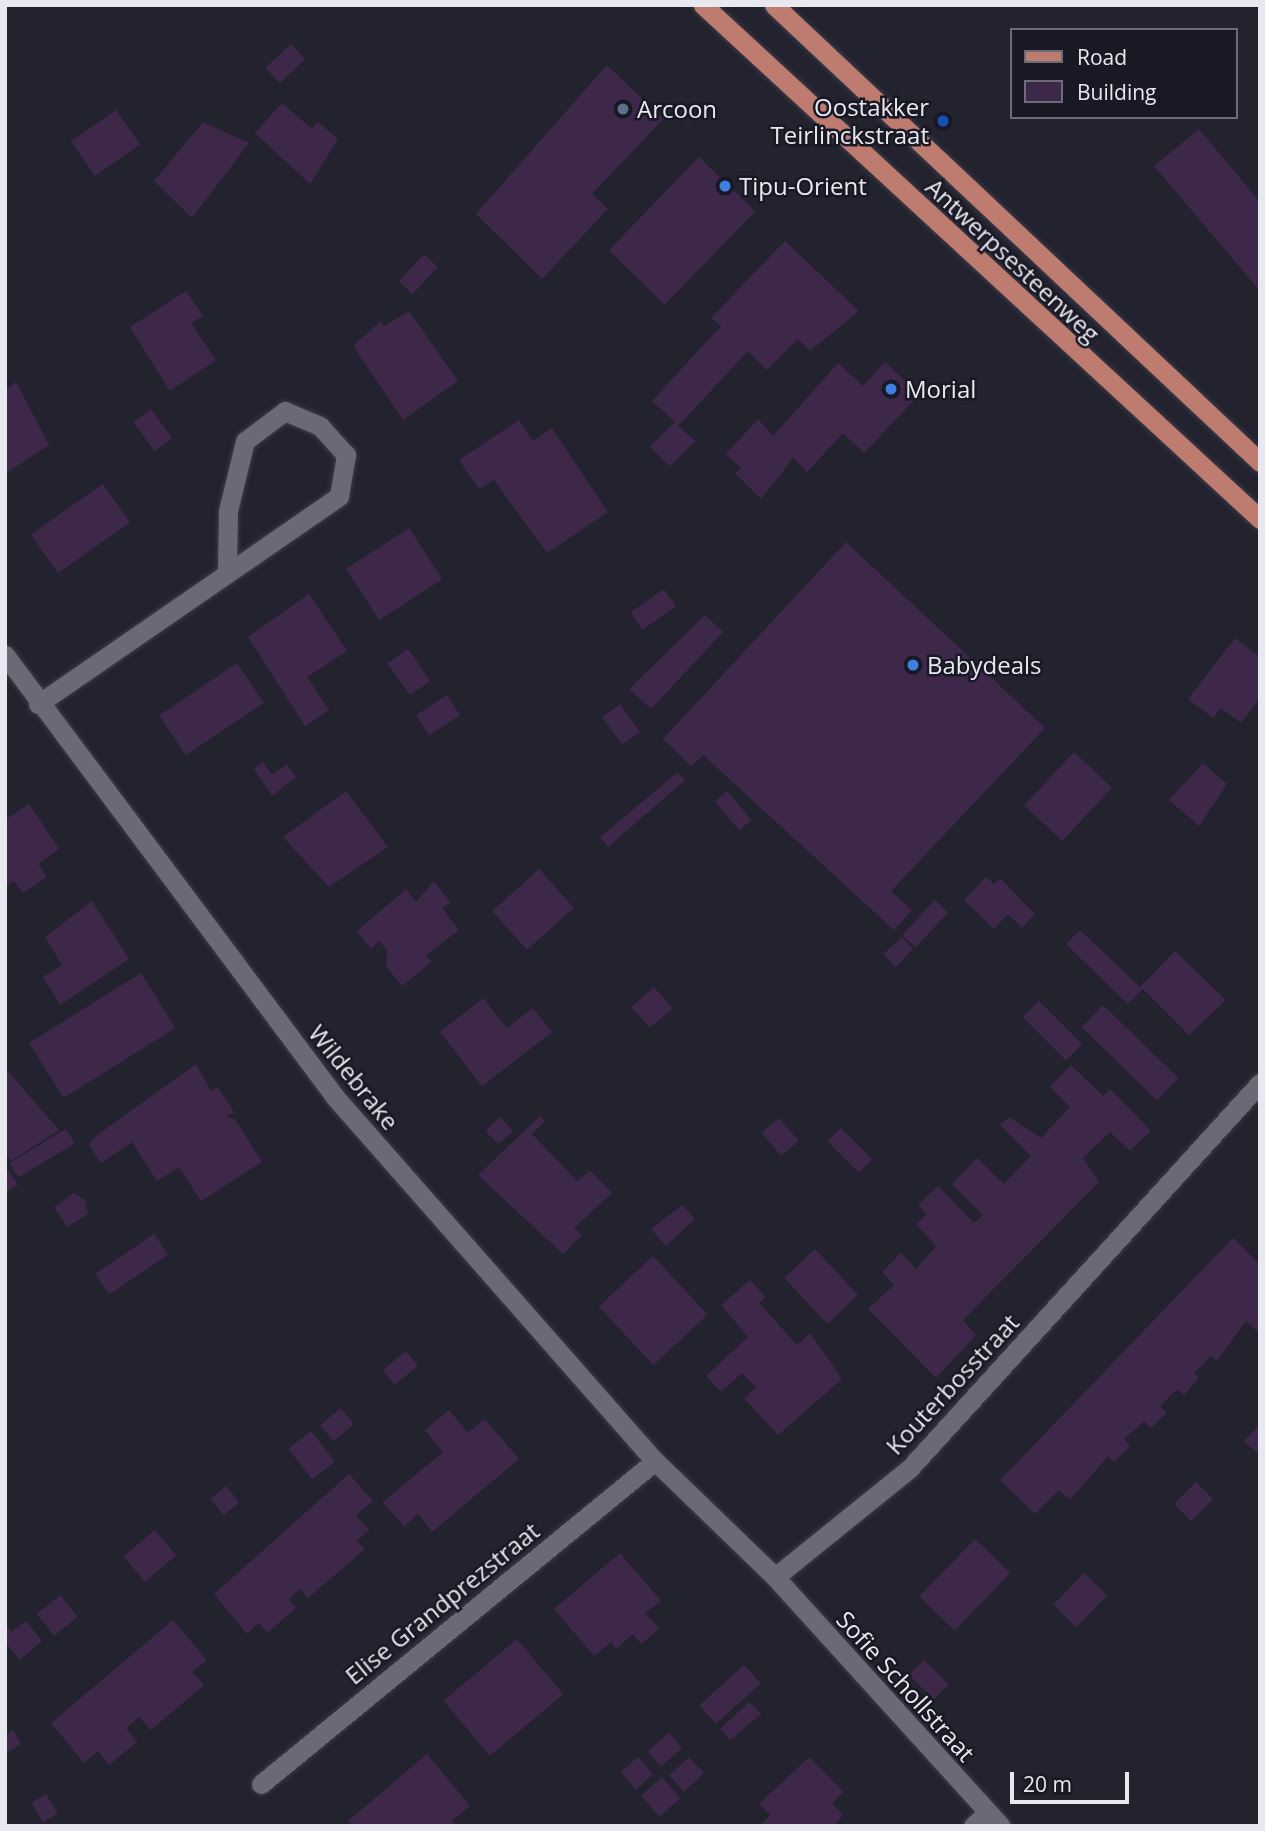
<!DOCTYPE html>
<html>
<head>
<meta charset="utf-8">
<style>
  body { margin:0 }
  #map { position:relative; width:1265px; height:1831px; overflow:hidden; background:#23222f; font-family:"Open Sans",sans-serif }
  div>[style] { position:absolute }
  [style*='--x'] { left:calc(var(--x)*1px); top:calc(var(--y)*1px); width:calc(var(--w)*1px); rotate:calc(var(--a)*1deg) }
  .building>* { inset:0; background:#3e284a; transform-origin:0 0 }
  .roads { filter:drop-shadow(0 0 2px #3c3c47) drop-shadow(0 0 2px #3c3c47) }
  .minor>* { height:19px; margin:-9.5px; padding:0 9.5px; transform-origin:9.5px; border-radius:9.5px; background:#696978 }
  .primary>* { height:19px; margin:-9.5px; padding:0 9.5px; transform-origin:9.5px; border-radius:9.5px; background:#be7b70 }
  .dots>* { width:19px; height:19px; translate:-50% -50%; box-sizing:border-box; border:4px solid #191825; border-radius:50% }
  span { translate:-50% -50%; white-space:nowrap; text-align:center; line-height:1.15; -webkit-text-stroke:5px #191825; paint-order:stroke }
  .poi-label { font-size:24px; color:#e8e8f1 }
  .right { translate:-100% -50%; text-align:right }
  .left { translate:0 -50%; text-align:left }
  .street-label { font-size:24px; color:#e8e8f1 }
  .frame { position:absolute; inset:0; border:7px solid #e8e8f1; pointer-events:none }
  .legend { position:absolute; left:1010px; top:28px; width:228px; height:91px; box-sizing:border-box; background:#191825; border:2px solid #6c6b77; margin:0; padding:9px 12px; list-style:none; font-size:21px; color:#e8e8f1 }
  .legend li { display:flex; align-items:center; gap:14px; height:35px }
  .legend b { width:35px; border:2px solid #6c6b77 }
  .scale { position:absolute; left:1010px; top:1772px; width:119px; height:32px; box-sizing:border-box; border:4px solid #e8e8f1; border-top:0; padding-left:9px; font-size:21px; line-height:24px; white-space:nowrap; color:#e8e8f1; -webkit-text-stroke:5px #191825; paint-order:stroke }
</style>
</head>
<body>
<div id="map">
  <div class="building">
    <div style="left:291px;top:44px;width:21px;height:35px;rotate:47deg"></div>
    <div style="clip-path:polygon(607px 65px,663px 119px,592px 194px,608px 209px,542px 279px,476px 214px)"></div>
    <div style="clip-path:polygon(282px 103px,312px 129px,318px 122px,338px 139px,310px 184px,255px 133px)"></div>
    <div style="left:116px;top:110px;width:42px;height:55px;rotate:55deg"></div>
    <div style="clip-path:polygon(203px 122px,249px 143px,192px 218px,154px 181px)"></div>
    <div style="clip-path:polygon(1199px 129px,1260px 202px,1260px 291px,1154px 166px)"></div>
    <div style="left:699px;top:157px;width:78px;height:130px;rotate:44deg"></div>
    <div style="clip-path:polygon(785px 241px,859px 311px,810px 351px,798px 339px,767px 370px,748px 351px,678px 426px,695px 441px,670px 466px,650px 447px,675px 422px,652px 401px,721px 326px,711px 318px)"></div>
    <div style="left:424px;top:254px;width:19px;height:37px;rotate:43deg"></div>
    <div style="clip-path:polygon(186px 291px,203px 316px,191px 323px,216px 360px,170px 391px,130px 327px)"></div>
    <div style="clip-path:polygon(409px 311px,458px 381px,403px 420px,353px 346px,381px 321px,384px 326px)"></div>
    <div style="clip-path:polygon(885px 362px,920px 394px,864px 453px,843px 433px,807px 472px,793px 458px,761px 499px,735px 473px,741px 468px,726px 454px,758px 419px,773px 436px,838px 363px,863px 386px)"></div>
    <div style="clip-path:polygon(16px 382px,49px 445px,5px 474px,5px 390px)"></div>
    <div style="left:151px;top:409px;width:36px;height:22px;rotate:54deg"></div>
    <div style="clip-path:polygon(519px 420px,533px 441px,552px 428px,608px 512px,547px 553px,494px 480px,479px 489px,459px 460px)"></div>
    <div style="left:103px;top:484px;width:47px;height:88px;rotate:55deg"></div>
    <div style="left:409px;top:528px;width:61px;height:75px;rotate:57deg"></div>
    <div style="clip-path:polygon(846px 542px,1045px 728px,891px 891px,912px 910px,894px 930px,703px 755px,691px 766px,663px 739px)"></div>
    <div style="left:664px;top:589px;width:21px;height:41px;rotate:55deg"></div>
    <div style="clip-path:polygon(309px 594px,347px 651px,307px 677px,329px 710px,305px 726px,248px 637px)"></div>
    <div style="clip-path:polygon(705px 615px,723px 632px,651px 709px,629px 689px)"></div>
    <div style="clip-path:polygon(1235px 638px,1260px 657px,1260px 698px,1241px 723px,1221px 708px,1213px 718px,1188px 699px)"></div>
    <div style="left:408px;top:649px;width:39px;height:25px;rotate:55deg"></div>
    <div style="left:237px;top:663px;width:48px;height:94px;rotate:56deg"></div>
    <div style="left:447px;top:695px;width:24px;height:37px;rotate:57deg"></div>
    <div style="left:620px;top:704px;width:34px;height:22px;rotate:54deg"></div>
    <div style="left:1074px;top:752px;width:52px;height:73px;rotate:43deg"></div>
    <div style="clip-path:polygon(263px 762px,272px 775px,287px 764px,296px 777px,272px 796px,254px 769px)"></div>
    <div style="clip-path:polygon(1203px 763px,1227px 784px,1199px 826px,1169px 800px)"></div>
    <div style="clip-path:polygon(678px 772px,685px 780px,608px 847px,600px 837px)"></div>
    <div style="clip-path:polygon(346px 791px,388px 847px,329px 887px,283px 837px)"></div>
    <div style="left:727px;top:791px;width:38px;height:16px;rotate:50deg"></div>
    <div style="clip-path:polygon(29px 804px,59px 849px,38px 864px,47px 877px,23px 893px,14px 881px,5px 887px,5px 820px)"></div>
    <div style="left:539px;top:869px;width:52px;height:63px;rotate:48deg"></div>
    <div style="clip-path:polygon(986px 877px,994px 884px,1000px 878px,1035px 914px,1022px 928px,1008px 914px,994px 929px,964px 900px)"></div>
    <div style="clip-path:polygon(434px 881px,451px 903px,442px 908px,459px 930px,426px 955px,431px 962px,402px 986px,386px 966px,387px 950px,379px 941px,371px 949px,357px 931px,406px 889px,416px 902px)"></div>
    <div style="left:935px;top:900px;width:18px;height:48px;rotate:43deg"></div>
    <div style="clip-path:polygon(92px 901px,129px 959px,60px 1005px,43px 977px,62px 965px,45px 937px)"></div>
    <div style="clip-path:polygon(1080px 930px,1140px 987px,1175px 951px,1226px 1000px,1189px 1035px,1143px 989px,1128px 1004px,1066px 944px)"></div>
    <div style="clip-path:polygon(902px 937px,913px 949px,896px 967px,883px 954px)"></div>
    <div style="left:141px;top:973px;width:65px;height:132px;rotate:58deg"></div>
    <div style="left:654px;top:987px;width:28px;height:30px;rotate:49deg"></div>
    <div style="clip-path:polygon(483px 998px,507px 1028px,533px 1008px,552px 1032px,482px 1086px,440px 1032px)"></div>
    <div style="left:1039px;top:1001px;width:61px;height:23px;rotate:45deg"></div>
    <div style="left:1103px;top:1005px;width:105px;height:31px;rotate:44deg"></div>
    <div style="clip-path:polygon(196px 1064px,211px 1091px,218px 1087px,234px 1112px,226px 1117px,235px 1119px,262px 1162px,201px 1201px,179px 1167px,157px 1181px,132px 1142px,101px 1163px,89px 1145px,96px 1136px)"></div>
    <div style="clip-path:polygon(1071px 1065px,1103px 1096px,1110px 1089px,1151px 1131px,1130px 1151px,1110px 1132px,1083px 1158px,1099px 1182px,963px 1320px,976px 1335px,936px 1378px,868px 1309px,894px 1285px,882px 1272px,901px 1253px,916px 1269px,936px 1246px,916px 1224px,927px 1214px,918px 1205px,938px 1186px,974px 1223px,983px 1215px,952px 1184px,977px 1158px,1004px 1184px,1031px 1156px,1000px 1125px,1009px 1117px,1041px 1138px,1070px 1107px,1050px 1087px)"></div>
    <div style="clip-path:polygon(5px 1068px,59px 1130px,11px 1161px,5px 1153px)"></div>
    <div style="clip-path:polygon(540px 1116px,545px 1121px,532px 1134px,577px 1181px,590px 1171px,612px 1193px,574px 1228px,582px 1235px,563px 1254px,478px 1175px)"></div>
    <div style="left:500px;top:1117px;width:19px;height:20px;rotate:47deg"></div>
    <div style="left:779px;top:1118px;width:30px;height:23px;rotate:49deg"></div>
    <div style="left:841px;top:1128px;width:44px;height:19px;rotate:45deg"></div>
    <div style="left:66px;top:1129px;width:17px;height:66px;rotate:59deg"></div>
    <div style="clip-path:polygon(9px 1171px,18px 1185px,5px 1193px,5px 1173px)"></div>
    <div style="clip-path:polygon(74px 1193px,85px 1200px,88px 1214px,67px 1227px,54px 1207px)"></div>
    <div style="clip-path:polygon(682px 1205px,695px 1219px,666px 1246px,651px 1229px)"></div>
    <div style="left:154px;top:1234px;width:25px;height:71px;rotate:56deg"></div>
    <div style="clip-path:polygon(1233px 1238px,1260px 1264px,1260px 1334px,1246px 1321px,1217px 1361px,1211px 1356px,1194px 1373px,1199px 1378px,1184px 1395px,1177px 1389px,1160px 1406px,1167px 1413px,1151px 1428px,1144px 1421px,1124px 1439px,1130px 1446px,1114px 1462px,1108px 1456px,1070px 1500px,1059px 1490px,1035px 1514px,1000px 1480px)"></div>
    <div style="left:815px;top:1249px;width:63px;height:42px;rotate:47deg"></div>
    <div style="left:653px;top:1256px;width:80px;height:74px;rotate:47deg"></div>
    <div style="clip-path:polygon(750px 1280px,766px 1297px,759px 1303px,797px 1345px,810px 1333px,842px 1379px,778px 1435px,744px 1398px,756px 1387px,742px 1373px,721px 1392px,706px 1376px,748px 1337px,721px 1305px)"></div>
    <div style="left:406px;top:1351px;width:19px;height:30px;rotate:51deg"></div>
    <div style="left:341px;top:1408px;width:21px;height:27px;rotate:51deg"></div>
    <div style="clip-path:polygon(449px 1410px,468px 1433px,485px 1419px,519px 1459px,432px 1532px,418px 1514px,404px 1527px,383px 1502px,443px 1452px,425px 1430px)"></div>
    <div style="clip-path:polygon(1260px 1424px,1260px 1448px,1256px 1452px,1244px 1441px)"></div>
    <div style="left:311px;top:1431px;width:39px;height:29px;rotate:52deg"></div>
    <div style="clip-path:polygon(349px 1474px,373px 1501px,356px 1515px,369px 1530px,357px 1541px,365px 1549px,308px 1598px,300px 1589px,289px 1599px,296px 1608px,267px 1633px,259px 1623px,247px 1634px,214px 1594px)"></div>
    <div style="left:1196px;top:1482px;width:24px;height:31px;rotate:45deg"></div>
    <div style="left:226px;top:1486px;width:21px;height:20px;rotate:51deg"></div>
    <div style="left:155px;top:1530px;width:33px;height:41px;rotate:50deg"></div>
    <div style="left:975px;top:1539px;width:49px;height:80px;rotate:44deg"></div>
    <div style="clip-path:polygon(620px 1553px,661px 1601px,645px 1613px,659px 1629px,641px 1644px,633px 1634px,616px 1649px,611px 1642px,594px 1656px,554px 1609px)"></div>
    <div style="left:1084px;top:1573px;width:32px;height:44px;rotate:44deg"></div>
    <div style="left:60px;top:1595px;width:28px;height:30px;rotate:51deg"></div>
    <div style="clip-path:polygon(173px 1620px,207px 1660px,192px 1672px,204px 1685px,151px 1730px,139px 1717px,126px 1728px,137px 1742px,109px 1765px,98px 1751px,84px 1763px,51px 1723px)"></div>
    <div style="clip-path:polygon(26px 1621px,42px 1641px,20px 1660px,5px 1642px,5px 1624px,12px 1632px)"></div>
    <div style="left:517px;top:1639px;width:72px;height:96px;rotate:50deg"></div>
    <div style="left:924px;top:1660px;width:35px;height:21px;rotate:45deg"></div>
    <div style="left:744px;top:1665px;width:25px;height:60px;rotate:48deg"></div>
    <div style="clip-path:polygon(749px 1702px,761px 1714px,730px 1740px,720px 1729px)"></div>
    <div style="clip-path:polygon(13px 1730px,21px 1744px,5px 1754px,5px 1735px)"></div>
    <div style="left:669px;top:1733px;width:20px;height:28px;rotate:49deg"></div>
    <div style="clip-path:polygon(427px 1754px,470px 1806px,452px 1821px,457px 1826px,353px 1826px,348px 1821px)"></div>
    <div style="left:638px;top:1757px;width:23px;height:23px;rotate:49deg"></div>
    <div style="left:689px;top:1757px;width:22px;height:27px;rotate:47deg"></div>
    <div style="clip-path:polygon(809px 1757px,844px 1792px,832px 1803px,843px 1815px,834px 1826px,759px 1826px,771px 1815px,759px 1804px)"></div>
    <div style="left:662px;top:1777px;width:28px;height:28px;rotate:49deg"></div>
    <div style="left:46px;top:1794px;width:23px;height:17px;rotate:59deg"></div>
  </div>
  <div class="roads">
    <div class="minor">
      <div style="--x:5;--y:655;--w:552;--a:53.25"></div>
      <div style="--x:335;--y:1097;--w:485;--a:48.7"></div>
      <div style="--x:655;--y:1461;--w:167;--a:44"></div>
      <div style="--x:775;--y:1577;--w:336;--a:47.8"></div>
      <div style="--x:38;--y:704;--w:366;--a:-34.6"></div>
      <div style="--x:339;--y:496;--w:42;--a:-80.3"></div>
      <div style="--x:346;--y:455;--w:39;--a:-132"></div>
      <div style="--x:320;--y:426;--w:38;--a:-157"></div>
      <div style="--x:285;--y:411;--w:50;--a:143.1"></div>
      <div style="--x:245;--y:441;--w:72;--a:103.7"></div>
      <div style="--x:228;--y:511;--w:58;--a:91"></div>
      <div style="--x:775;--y:1577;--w:172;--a:-38.9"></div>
      <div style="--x:909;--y:1469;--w:522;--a:-47.72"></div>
      <div style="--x:261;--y:1784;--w:509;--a:-39.34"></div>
      <div style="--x:973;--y:1826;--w:19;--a:-43"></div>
    </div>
    <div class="primary">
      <div style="--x:703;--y:5;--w:758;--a:42.7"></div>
      <div style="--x:774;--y:5;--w:667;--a:43.24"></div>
    </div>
  </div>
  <div class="dots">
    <div style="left:623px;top:109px;background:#5c6f8a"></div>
    <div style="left:943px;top:121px;background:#1a4fb4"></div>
    <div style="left:725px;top:186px;background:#3f7fe0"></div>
    <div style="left:891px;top:389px;background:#3f7fe0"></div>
    <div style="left:913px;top:665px;background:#3f7fe0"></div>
  </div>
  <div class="poi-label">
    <span class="right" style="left:929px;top:121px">Oostakker<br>Teirlinckstraat</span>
    <span class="left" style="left:637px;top:109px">Arcoon</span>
    <span class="left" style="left:739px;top:186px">Tipu-Orient</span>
    <span class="left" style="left:905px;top:389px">Morial</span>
    <span class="left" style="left:927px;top:665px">Babydeals</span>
  </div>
  <div class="street-label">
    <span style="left:1013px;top:260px;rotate:43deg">Antwerpsesteenweg</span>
    <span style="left:354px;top:1077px;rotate:51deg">Wildebrake</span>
    <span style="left:952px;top:1384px;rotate:-47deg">Kouterbosstraat</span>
    <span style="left:442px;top:1603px;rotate:-39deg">Elise Grandprezstraat</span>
    <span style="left:906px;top:1686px;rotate:48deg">Sofie Schollstraat</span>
  </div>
  <div class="frame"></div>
  <ul class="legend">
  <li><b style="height:9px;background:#be7b70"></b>Road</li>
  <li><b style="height:19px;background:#3e284a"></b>Building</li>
  </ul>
  <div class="scale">20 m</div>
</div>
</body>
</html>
